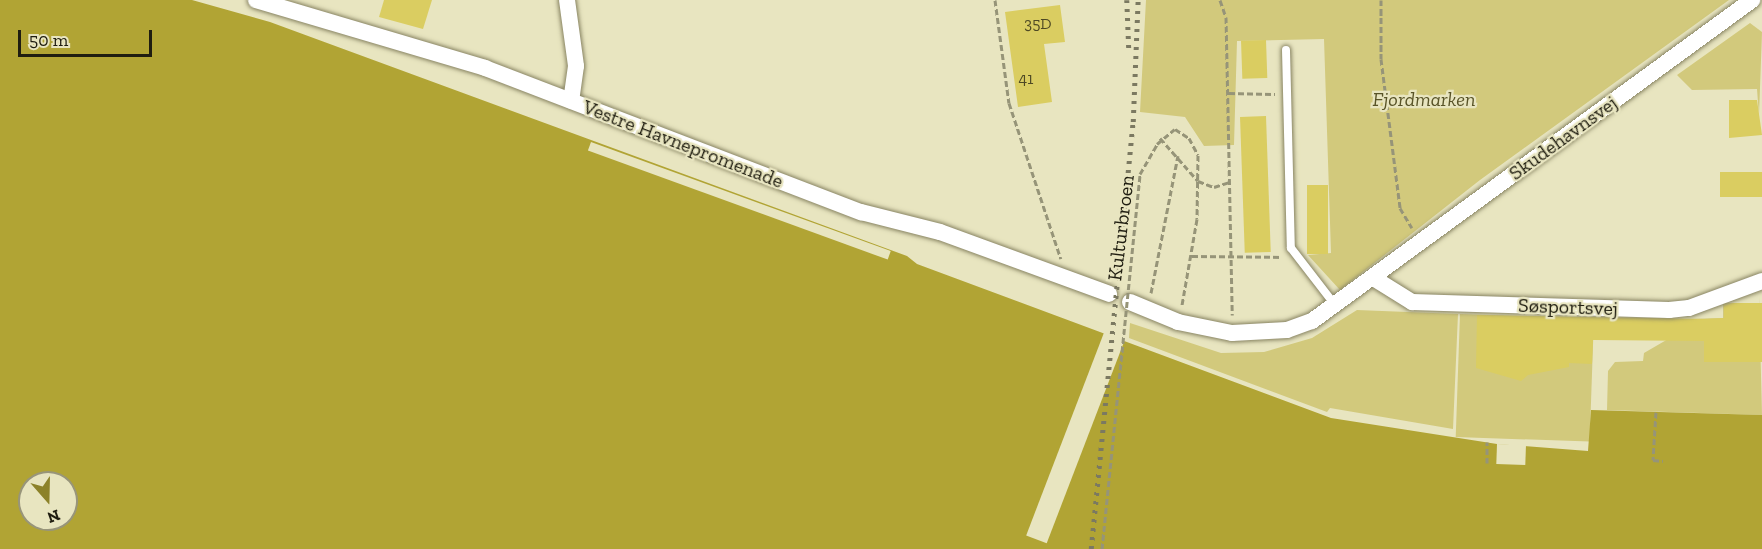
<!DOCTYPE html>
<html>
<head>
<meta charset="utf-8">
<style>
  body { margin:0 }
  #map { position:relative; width:1762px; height:549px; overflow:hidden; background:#e8e5c0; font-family:"Zilla Slab",serif }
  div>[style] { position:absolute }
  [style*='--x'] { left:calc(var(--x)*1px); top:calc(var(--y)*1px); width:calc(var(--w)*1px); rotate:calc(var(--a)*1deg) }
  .green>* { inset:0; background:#d2c97c; transform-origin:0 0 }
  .water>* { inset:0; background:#b1a434 }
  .pier>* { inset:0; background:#e8e5c0; transform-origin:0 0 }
  .building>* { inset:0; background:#dacd61; transform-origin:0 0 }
  .path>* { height:3px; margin-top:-1.5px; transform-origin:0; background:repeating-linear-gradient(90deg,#969478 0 6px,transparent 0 9px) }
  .roads { filter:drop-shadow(0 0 2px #888462) drop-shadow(0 0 2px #888462) }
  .service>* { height:8px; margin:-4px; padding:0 4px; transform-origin:4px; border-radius:4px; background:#fff }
  .minor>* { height:16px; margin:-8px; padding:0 8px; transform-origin:8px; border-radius:8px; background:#fff }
  .rail>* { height:4.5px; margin-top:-2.25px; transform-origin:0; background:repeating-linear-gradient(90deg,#7b7961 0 3px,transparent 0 9px) }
  .path-bridge>* { height:3px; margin-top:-1.5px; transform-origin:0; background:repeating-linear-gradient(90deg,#969478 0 6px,transparent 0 9px) }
  span { translate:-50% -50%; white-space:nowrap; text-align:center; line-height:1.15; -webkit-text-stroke:4.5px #e8e5c0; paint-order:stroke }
  .number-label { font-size:16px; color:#4e4924 }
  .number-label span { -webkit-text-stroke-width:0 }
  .park-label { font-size:20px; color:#585327; font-style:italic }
  .street-label { font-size:20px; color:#1f1d10 }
  .north { position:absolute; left:18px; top:471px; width:60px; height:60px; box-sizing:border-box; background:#e8e5c0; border:2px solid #98957a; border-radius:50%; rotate:160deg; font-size:16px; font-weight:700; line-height:24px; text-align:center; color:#1f1d10 }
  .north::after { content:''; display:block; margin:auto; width:21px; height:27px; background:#8c8229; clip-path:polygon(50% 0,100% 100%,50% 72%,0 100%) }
  .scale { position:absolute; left:18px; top:30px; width:134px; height:27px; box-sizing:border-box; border:3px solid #1f1d10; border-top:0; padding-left:8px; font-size:18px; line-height:21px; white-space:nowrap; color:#1f1d10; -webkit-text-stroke:4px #e8e5c0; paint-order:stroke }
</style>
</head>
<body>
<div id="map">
  <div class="green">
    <div style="clip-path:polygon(1146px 0,1729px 0,1480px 180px,1340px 290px,1308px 255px,1331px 253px,1324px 39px,1237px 41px,1234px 145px,1204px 146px,1185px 117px,1140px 112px)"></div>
    <div style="clip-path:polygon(1750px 23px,1762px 32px,1759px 116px,1757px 89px,1692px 90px,1677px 75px)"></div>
    <div style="clip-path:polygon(1759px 296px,1762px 415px,1607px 410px,1608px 371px,1615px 362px,1643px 361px,1644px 353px,1675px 335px,1686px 319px,1723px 318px,1723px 303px,1759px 303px)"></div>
    <div style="clip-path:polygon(1357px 310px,1458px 314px,1453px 429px,1330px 408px,1327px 412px,1129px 338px,1130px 323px,1221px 353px,1264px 352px,1312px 338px)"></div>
    <div style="left:1460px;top:314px;width:134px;height:123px;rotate:2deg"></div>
  </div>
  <div class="water">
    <div style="clip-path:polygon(evenodd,0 0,192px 0,270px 22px,907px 256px,917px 264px,1331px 418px,1497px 444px,1588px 451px,1591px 410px,1762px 415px,1762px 549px,0 549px,0 0,30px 483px,66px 483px,66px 519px,30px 519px,30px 483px)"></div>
  </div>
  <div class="pier">
    <div style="left:591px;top:142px;width:319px;height:9px;rotate:20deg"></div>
    <div style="left:1105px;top:330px;width:22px;height:220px;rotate:21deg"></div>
    <div style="left:1497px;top:444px;width:29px;height:20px;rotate:2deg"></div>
  </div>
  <div class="building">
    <div style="clip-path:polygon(384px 0,432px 0,423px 29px,379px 17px)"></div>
    <div style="clip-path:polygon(1060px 5px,1065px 42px,1044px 44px,1052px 102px,1018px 107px,1005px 12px)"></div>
    <div style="left:1266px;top:40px;width:38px;height:25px;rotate:88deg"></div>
    <div style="clip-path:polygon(1729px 100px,1757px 100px,1762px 135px,1729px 138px)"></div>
    <div style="left:1266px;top:116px;width:136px;height:26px;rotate:88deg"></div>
    <div style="left:1720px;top:172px;width:42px;height:25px"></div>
    <div style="left:1307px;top:185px;width:21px;height:69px"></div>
    <div style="clip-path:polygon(1733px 303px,1762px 303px,1762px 362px,1704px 362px,1704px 341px,1593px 340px,1592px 364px,1569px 363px,1569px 367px,1528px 375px,1521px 381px,1476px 368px,1477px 315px,1704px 319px,1724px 318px,1724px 306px)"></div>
  </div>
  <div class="path">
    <div style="--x:995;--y:0;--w:104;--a:82.3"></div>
    <div style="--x:1009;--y:103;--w:164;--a:71.6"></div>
    <div style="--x:1220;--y:0;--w:18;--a:71"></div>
    <div style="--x:1226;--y:17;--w:298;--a:88.8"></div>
    <div style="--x:1381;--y:0;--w:59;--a:90"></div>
    <div style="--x:1381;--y:59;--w:150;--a:82.7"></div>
    <div style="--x:1400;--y:208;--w:23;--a:59"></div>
    <div style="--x:1229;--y:93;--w:46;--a:1.2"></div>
    <div style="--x:1160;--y:138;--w:57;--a:48.5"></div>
    <div style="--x:1198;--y:181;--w:17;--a:21"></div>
    <div style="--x:1214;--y:187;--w:16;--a:-18"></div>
    <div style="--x:1157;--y:144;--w:23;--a:-40"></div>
    <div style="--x:1175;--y:129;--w:17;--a:33"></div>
    <div style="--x:1189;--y:138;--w:19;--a:62"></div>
    <div style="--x:1198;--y:155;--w:64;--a:90.9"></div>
    <div style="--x:1197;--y:219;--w:87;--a:99.9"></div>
    <div style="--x:1192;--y:256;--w:90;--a:0.6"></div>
    <div style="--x:1151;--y:293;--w:140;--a:-78.9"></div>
    <div style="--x:1656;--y:412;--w:48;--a:93.6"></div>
    <div style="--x:1653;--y:460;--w:10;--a:6"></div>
    <div style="--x:1487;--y:463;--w:21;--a:-90"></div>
  </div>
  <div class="roads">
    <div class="service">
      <div style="--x:1286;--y:50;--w:198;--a:88.6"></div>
      <div style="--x:1291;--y:248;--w:72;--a:52.3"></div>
    </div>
    <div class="minor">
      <div style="--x:256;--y:0;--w:239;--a:16.5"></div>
      <div style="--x:485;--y:68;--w:403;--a:21"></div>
      <div style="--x:861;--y:212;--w:81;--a:14.2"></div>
      <div style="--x:940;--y:232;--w:180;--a:20.1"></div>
      <div style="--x:567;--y:0;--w:67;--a:82.2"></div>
      <div style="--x:576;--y:66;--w:35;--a:98"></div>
      <div style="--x:1375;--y:279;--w:44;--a:31.9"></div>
      <div style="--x:1412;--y:302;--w:257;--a:1.8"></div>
      <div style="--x:1669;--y:310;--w:20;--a:-6"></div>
      <div style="--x:1689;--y:308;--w:78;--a:-20.3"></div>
      <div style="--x:1130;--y:302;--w:52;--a:22.6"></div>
      <div style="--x:1178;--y:322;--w:55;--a:11.5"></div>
      <div style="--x:1232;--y:333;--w:55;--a:-3.1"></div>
      <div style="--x:1287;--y:330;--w:27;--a:-20"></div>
      <div style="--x:1312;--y:321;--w:545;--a:-36.11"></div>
    </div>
  </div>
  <div class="rail">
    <div style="--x:1127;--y:0;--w:50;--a:87.7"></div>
    <div style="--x:1091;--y:549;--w:429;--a:-84.4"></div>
    <div style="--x:1133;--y:122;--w:122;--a:-87.7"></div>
  </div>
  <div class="path-bridge">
    <div style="--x:1102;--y:549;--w:377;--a:-84.2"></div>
    <div style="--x:1140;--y:174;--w:34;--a:-60"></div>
  </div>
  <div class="number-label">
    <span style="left:1038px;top:24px">35D</span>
    <span style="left:1026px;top:79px">41</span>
  </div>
  <div class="park-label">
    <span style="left:1424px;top:99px">Fjordmarken</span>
  </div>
  <div class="street-label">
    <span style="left:1563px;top:138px;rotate:-36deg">Skudehavnsvej</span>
    <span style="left:683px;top:144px;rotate:21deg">Vestre Havnepromenade</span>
    <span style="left:1121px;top:228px;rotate:-83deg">Kulturbroen</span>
    <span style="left:1568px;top:307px;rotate:2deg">Søsportsvej</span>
  </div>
  <div class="north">N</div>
  <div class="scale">50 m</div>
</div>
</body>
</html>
